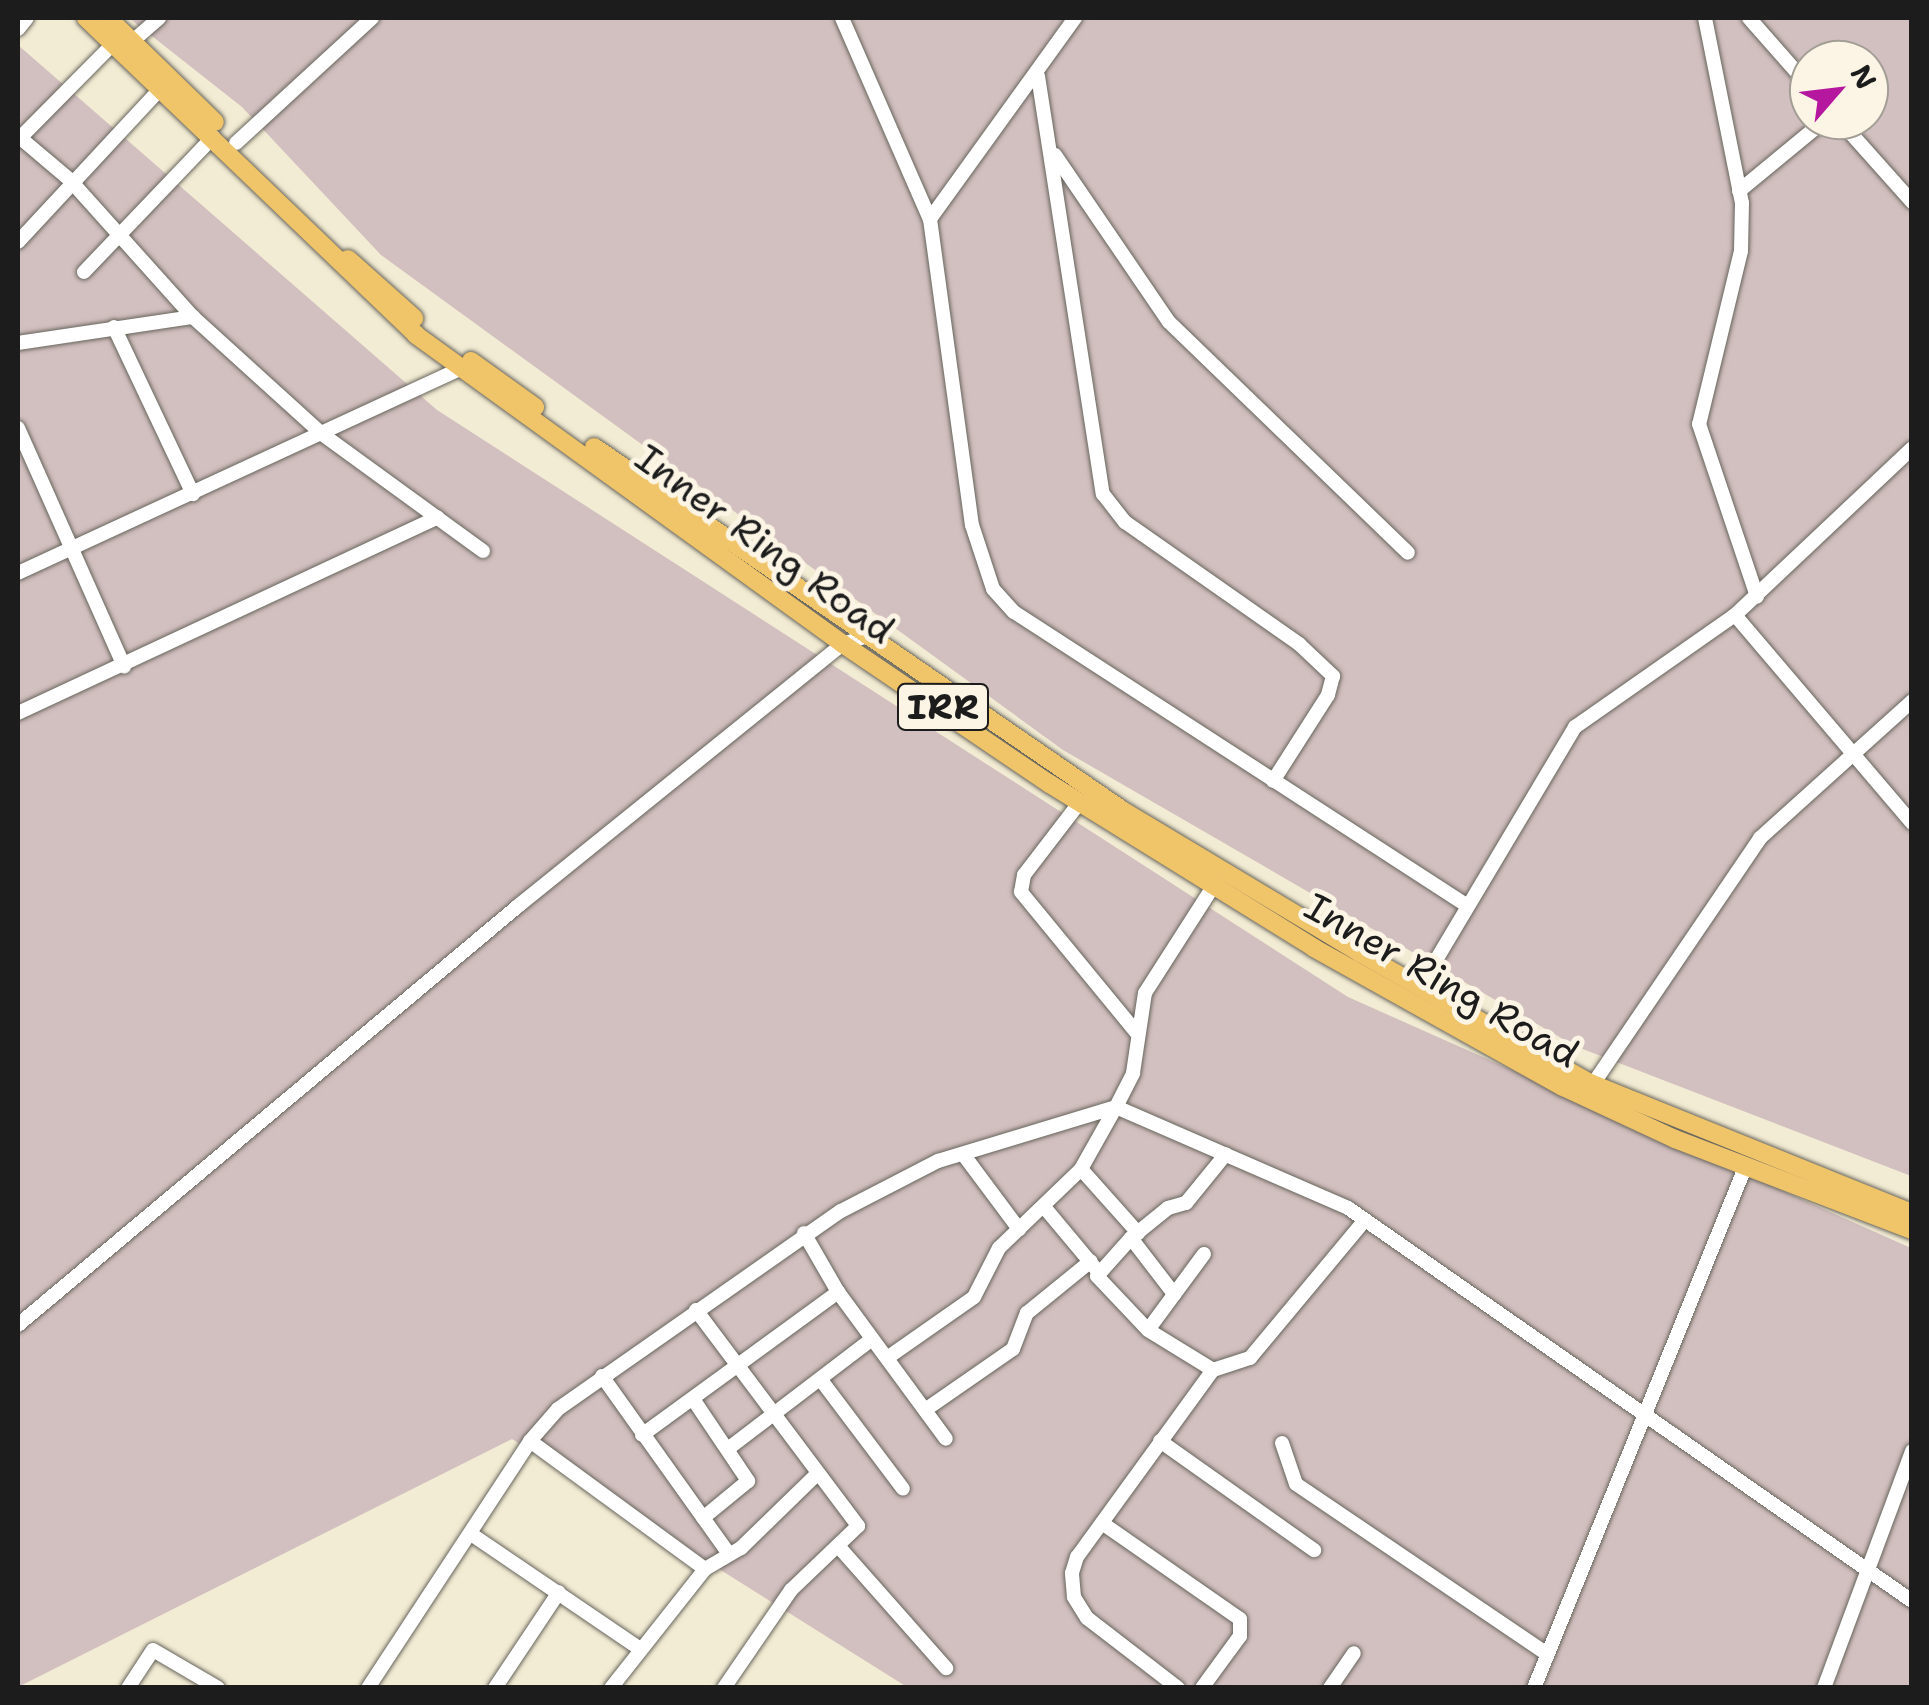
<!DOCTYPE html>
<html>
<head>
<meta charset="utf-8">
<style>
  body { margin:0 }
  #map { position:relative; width:1929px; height:1705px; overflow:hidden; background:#f3ecd4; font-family:"Shantell Sans",sans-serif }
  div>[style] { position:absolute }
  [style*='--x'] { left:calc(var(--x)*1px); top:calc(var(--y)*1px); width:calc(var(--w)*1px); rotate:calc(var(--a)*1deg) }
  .industrial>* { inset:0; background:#d2bfbf }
  .roads { filter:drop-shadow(0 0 2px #67655c) drop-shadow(0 0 2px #67655c) }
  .minor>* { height:14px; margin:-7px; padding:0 7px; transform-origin:7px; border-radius:7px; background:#fff }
  .major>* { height:18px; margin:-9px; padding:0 9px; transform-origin:9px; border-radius:9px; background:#f0c469 }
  span { translate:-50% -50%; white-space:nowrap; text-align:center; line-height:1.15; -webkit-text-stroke:10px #fcf5e5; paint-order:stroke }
  .shield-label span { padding:2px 8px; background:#fcf5e5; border:2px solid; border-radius:8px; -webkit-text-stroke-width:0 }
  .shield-label { font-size:35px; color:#1c1c1c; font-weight:700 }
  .street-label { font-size:38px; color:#1c1c1c }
  .frame { position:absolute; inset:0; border:20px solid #1c1c1c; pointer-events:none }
  .north { position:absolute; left:1789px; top:40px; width:100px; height:100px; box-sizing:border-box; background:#fcf5e5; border:2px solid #a29e95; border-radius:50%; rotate:62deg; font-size:28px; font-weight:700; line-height:40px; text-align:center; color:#1c1c1c }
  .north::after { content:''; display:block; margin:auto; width:35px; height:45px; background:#b5179e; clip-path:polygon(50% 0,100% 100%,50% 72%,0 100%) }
</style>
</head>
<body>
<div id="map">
  <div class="industrial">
    <div style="clip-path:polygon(evenodd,129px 18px,1911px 18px,1911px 1176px,1575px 1046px,1063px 750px,381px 255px,242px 107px,129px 18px,1809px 60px,1869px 60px,1869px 120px,1809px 120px,1809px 60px)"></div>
    <div style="clip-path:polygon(18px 45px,437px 410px,1348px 997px,1911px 1248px,1911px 1687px,907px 1687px,512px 1439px,18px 1687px)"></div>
  </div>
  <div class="roads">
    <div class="minor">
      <div style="--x:842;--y:18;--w:219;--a:66.4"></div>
      <div style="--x:930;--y:219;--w:309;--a:82.2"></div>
      <div style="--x:972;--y:525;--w:67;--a:71.8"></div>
      <div style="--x:993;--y:589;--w:31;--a:48"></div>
      <div style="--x:1014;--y:612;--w:539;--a:32.95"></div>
      <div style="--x:1705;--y:18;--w:189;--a:78.7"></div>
      <div style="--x:1742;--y:203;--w:48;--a:91.2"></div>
      <div style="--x:1741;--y:251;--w:178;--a:103.6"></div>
      <div style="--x:1699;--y:424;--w:182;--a:71.4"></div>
      <div style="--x:1749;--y:18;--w:91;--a:48.6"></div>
      <div style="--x:18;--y:29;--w:14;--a:-51"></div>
      <div style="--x:135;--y:39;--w:32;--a:-41"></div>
      <div style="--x:1038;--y:76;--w:423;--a:81.2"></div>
      <div style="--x:1103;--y:494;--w:36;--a:52"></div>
      <div style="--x:1125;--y:522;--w:213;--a:35"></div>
      <div style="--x:1299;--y:644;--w:47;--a:43.3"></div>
      <div style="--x:1333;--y:676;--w:20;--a:105"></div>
      <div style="--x:1328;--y:695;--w:102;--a:122.6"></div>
      <div style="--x:1839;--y:120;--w:110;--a:48.3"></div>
      <div style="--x:18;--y:136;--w:68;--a:40.2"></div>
      <div style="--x:70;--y:180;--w:184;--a:48.1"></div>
      <div style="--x:193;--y:317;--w:174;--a:42.2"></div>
      <div style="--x:322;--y:434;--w:199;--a:36"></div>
      <div style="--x:18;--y:140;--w:139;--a:-45.3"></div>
      <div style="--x:236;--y:143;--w:185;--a:-42.6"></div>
      <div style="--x:1055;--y:155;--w:202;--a:55.7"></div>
      <div style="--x:1169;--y:322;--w:332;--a:44"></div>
      <div style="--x:1739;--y:191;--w:112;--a:-39.5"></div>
      <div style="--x:930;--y:219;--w:248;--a:-54.2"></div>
      <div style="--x:18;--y:242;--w:213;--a:-47.1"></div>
      <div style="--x:84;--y:272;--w:187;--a:-46.3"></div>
      <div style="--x:114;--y:327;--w:185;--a:64.7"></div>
      <div style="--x:18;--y:343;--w:177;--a:-8.5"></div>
      <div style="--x:18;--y:428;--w:261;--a:66"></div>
      <div style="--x:18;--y:573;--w:494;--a:-24.8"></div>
      <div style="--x:1735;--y:615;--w:273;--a:49.6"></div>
      <div style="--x:18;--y:713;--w:463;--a:-25"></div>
      <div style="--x:1080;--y:802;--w:92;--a:127.5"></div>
      <div style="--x:1024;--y:875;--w:17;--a:100"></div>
      <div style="--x:1021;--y:892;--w:181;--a:50.6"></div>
      <div style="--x:1420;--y:987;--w:303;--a:-59.2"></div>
      <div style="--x:1575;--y:727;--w:195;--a:-35"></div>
      <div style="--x:1735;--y:615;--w:243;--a:-43.3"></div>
      <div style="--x:1589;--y:1090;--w:305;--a:-55.8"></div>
      <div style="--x:1760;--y:838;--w:205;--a:-42"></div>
      <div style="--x:963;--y:1154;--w:94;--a:53.3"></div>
      <div style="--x:1081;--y:1169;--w:86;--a:48.3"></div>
      <div style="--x:1045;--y:1208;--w:80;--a:50.1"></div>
      <div style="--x:804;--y:1233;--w:68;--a:60"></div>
      <div style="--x:838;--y:1292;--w:182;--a:53.7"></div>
      <div style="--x:1131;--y:1238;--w:71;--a:52.5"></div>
      <div style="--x:1204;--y:1254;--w:94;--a:126.4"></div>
      <div style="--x:1148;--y:1330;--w:74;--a:-133.4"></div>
      <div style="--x:1097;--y:1276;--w:51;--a:-48.2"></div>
      <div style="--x:1131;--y:1238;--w:48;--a:-39"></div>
      <div style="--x:1168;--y:1208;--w:19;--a:-16"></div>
      <div style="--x:1186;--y:1203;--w:63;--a:-50.8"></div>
      <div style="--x:696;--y:1310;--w:270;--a:53.1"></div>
      <div style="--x:858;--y:1526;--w:93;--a:136.3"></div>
      <div style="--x:791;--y:1590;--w:119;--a:124.4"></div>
      <div style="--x:18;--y:1325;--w:652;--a:-39.96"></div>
      <div style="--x:518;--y:906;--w:417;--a:-38.9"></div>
      <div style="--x:843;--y:644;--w:22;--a:-18"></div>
      <div style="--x:1148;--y:1330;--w:76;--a:31.6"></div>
      <div style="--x:1213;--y:1370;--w:39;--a:-18"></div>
      <div style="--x:1250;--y:1358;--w:178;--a:-50.2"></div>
      <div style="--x:887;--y:1358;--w:106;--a:-35"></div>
      <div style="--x:974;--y:1297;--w:55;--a:-63"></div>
      <div style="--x:999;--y:1248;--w:114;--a:-43.9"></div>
      <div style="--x:1081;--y:1169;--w:71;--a:-60.6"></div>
      <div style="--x:1116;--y:1107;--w:253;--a:23.5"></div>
      <div style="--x:1348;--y:1208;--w:687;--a:34.87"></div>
      <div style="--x:602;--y:1376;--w:219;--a:54.5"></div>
      <div style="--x:821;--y:1380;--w:136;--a:53"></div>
      <div style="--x:693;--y:1399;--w:99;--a:56.1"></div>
      <div style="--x:748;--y:1481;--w:58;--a:140.6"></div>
      <div style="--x:925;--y:1410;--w:107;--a:-34.7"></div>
      <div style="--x:1013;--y:1349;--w:39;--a:-69"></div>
      <div style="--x:1027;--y:1313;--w:82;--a:-39.1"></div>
      <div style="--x:642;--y:1435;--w:243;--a:-36.1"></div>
      <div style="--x:530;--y:1441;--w:217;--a:36.2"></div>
      <div style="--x:1160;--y:1441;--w:189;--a:35.3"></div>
      <div style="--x:1282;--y:1443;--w:43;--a:71.1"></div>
      <div style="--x:1296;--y:1484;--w:303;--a:34.1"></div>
      <div style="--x:729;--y:1448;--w:180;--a:-37.3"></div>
      <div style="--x:1102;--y:1523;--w:168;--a:34.8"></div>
      <div style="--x:1240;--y:1619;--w:17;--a:90"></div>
      <div style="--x:1240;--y:1636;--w:64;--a:126.2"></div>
      <div style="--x:471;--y:1534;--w:203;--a:34.2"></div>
      <div style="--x:839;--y:1547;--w:162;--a:48.5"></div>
      <div style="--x:128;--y:1688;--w:45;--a:-56.7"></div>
      <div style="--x:153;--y:1650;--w:75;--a:30.3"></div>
      <div style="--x:368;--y:1688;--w:295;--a:-56.7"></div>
      <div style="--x:530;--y:1441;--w:43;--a:-48.8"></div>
      <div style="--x:558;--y:1409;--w:345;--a:-35"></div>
      <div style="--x:841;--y:1211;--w:109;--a:-27.3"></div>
      <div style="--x:938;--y:1161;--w:186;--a:-16.9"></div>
      <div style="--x:1116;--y:1107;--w:38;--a:-63"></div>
      <div style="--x:1133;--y:1073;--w:81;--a:-81.5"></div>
      <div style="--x:1145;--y:993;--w:128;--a:-57.4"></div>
      <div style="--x:495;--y:1688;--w:115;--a:-56.3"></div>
      <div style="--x:611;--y:1688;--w:152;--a:-51.7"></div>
      <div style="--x:705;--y:1569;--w:42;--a:-30.3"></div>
      <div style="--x:741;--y:1548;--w:103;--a:-44.2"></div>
      <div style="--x:1178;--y:1688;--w:115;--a:-142.4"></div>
      <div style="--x:1087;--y:1618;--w:25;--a:-122"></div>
      <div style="--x:1074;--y:1597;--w:24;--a:-95"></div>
      <div style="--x:1072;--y:1573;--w:17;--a:-73"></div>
      <div style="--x:1077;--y:1557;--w:231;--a:-54"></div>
      <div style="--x:1330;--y:1688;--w:42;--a:-55.6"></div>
      <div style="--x:1534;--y:1688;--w:564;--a:-67.93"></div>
      <div style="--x:1824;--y:1688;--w:253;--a:-69.6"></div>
    </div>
    <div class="major">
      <div style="--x:86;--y:18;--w:458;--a:43.8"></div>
      <div style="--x:416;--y:335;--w:527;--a:35.89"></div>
      <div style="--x:843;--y:644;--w:250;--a:34.1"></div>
      <div style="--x:1050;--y:784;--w:311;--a:31.8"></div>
      <div style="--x:1314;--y:948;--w:285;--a:29.2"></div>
      <div style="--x:1563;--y:1087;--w:123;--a:24.9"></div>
      <div style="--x:1675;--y:1139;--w:254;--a:21"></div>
      <div style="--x:108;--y:18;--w:149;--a:44.2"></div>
      <div style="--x:348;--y:259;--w:89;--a:41.8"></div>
      <div style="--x:471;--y:361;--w:79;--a:35.7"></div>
      <div style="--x:594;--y:447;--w:641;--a:34.51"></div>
      <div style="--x:1122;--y:810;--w:278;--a:31"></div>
      <div style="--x:1360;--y:953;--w:264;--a:29.5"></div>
      <div style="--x:1590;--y:1083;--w:347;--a:22"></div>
    </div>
  </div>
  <div class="shield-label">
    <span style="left:943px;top:707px">IRR</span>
  </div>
  <div class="street-label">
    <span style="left:765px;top:544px;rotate:36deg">Inner Ring Road</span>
    <span style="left:1442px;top:980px;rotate:30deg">Inner Ring Road</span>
  </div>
  <div class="frame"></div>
  <div class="north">N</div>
</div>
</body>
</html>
